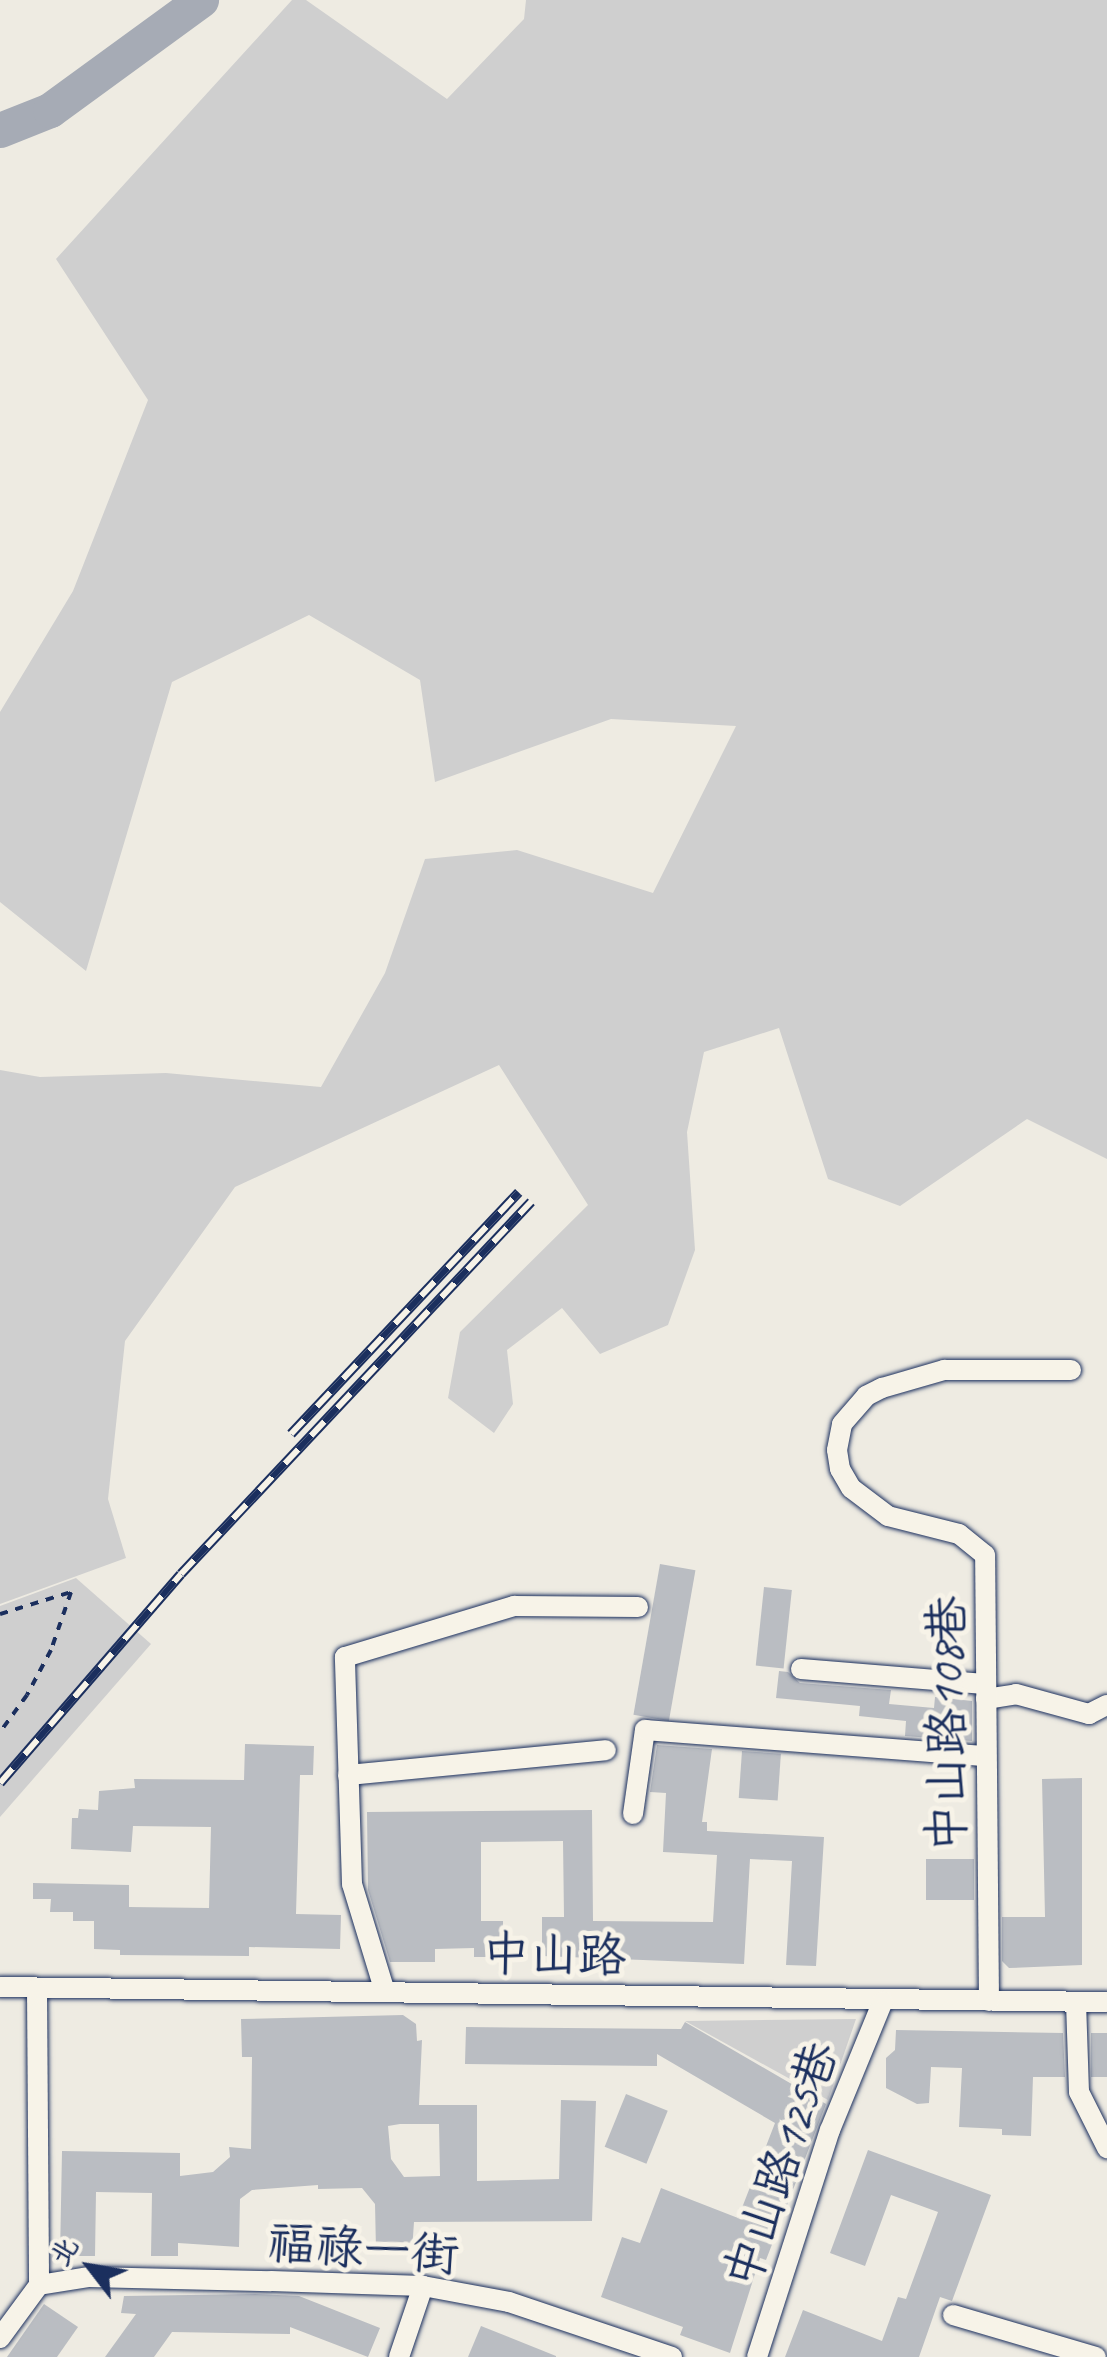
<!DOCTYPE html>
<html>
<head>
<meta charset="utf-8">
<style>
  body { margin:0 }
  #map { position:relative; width:1107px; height:2357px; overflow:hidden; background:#eeebe2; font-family:Caveat,"LXGW WenKai TC",sans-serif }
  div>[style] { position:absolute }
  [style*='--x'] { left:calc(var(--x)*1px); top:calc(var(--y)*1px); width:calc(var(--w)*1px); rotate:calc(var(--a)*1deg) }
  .green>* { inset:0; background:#cfcfcf }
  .river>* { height:35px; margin:-17.5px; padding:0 17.5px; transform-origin:17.5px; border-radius:17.5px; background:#a6abb5 }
  .building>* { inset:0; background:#babdc2; transform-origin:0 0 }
  .path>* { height:4px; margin-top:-2px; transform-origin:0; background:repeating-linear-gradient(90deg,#1b2f5e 0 8px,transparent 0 16px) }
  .roads { filter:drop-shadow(0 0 2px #1b2f5e) drop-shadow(0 0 2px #1b2f5e) }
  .minor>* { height:20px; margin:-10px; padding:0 10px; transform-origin:10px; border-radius:10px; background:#f7f3e8 }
  .rail>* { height:10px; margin-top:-5px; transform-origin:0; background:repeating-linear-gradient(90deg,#f7f3e8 0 19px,#1b2f5e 0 38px); box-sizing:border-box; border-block:2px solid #1b2f5e }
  span { translate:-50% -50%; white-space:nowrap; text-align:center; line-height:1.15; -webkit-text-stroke:10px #f7f3e8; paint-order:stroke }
  .street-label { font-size:48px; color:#1b2f5e }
  .north { position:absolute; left:40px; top:2217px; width:100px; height:100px; -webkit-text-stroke:8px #f7f3e8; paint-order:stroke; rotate:301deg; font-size:28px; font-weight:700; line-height:40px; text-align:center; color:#1b2f5e }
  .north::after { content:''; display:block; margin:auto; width:35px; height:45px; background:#1b2f5e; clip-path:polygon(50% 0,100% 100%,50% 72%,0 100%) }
</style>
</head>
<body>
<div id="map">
  <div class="green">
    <div style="clip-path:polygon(292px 0,306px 0,447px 99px,524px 19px,526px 0,1107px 0,1107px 1159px,1027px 1119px,900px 1206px,828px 1179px,779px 1028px,704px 1052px,687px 1132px,695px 1250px,668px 1325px,600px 1354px,562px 1308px,507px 1350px,513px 1404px,494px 1433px,448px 1398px,460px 1332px,588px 1205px,499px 1065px,235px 1187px,125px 1341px,108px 1499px,126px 1558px,0 1604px,0 1070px,40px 1077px,166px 1073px,321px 1087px,385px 973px,425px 859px,517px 850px,653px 893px,736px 726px,611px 719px,435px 782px,420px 680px,309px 615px,172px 682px,86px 971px,0 902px,0 712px,73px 591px,148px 400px,56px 259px)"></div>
    <div style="clip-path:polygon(76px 1578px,151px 1644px,0 1817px,0 1606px)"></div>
    <div style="clip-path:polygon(856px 2019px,828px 2100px,685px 2021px)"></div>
  </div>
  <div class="river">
    <div style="--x:0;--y:130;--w:54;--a:-21.8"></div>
    <div style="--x:50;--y:110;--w:187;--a:-36.1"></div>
  </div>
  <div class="building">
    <div style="left:660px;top:1564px;width:36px;height:153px;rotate:10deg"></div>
    <div style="left:764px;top:1587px;width:28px;height:79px;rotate:6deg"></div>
    <div style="clip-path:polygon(779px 1671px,788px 1672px,800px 1683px,891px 1690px,889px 1704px,934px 1708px,935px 1697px,972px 1701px,972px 1741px,905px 1736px,906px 1721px,859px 1716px,860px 1706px,776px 1698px)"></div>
    <div style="clip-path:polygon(245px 1744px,314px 1746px,313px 1775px,300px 1775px,296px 1914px,341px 1915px,340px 1949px,249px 1947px,249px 1956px,120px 1955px,120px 1950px,94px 1949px,94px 1921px,73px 1921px,73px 1912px,50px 1912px,51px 1899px,33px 1899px,33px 1883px,129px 1885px,129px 1907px,209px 1908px,211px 1827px,133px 1826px,131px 1852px,71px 1849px,72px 1818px,78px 1818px,79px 1809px,98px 1810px,99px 1791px,135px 1788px,134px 1779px,244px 1780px)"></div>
    <div style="clip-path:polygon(657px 1745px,712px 1749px,702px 1822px,707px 1822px,707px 1831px,824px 1837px,816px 1966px,786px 1965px,792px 1861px,750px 1859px,744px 1964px,542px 1956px,542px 1917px,564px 1917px,563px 1841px,481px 1842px,481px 1921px,503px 1921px,503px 1957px,474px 1957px,474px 1948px,435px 1949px,435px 1962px,390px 1962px,368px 1890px,367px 1812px,592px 1810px,593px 1921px,713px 1922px,717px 1855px,663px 1852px,666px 1793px,650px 1792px)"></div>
    <div style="left:742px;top:1751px;width:39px;height:47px;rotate:4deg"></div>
    <div style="clip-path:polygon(1082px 1778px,1082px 1965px,1009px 1968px,1002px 1961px,1002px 1917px,1045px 1917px,1042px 1779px)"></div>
    <div style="left:926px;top:1859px;width:48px;height:41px"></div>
    <div style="clip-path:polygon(evenodd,403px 2015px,416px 2024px,417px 2041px,422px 2040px,419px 2105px,477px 2105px,477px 2181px,559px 2179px,561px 2100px,596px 2101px,592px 2221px,414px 2222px,412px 2251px,376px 2250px,375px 2204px,362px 2188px,318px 2189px,318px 2185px,252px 2190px,240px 2199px,239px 2247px,178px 2243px,178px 2256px,151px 2256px,152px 2193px,96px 2192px,95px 2256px,60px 2256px,62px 2151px,180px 2153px,180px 2176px,213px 2172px,230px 2157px,229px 2147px,251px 2149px,252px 2057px,242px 2057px,241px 2019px,403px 2015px,400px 2124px,439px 2124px,440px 2176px,404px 2177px,391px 2159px,388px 2126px,400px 2124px)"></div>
    <div style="clip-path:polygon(685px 2022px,826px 2104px,766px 2260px,760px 2258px,730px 2353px,680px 2335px,683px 2327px,601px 2297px,622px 2237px,640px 2243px,661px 2188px,738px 2218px,775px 2123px,657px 2054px,657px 2066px,465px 2064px,466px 2027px,681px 2029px)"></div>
    <div style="clip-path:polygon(896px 2030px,1063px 2033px,1065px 2077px,1033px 2077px,1031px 2136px,1002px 2135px,1002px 2129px,959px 2127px,962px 2068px,931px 2067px,929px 2103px,917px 2104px,886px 2088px,886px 2058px,895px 2050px)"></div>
    <div style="left:1091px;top:2033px;width:16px;height:44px"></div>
    <div style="left:626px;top:2094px;width:45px;height:57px;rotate:22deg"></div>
    <div style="clip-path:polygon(868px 2150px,991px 2195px,952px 2301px,940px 2297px,919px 2357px,785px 2357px,803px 2310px,882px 2341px,898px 2297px,906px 2299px,938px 2212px,891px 2195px,865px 2266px,830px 2253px)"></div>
    <div style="clip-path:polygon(255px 2294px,299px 2296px,380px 2328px,368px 2357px,290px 2327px,290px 2334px,172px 2332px,154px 2357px,105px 2357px,136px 2314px,121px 2313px,124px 2296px)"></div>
    <div style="clip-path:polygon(44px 2304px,78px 2327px,57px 2357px,7px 2357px)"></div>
    <div style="clip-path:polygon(481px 2326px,556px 2356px,556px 2357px,468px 2357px)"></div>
  </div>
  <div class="path">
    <div style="--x:0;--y:1614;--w:74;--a:-17.2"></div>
    <div style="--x:71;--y:1592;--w:61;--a:109"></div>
    <div style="--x:51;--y:1650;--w:51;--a:118.1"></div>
    <div style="--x:27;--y:1695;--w:46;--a:126.1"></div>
  </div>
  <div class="roads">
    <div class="minor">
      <div style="--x:801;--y:1669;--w:184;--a:4.7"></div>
      <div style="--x:986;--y:1699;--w:30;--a:-9"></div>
      <div style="--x:1016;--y:1694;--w:76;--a:15.3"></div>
      <div style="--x:1089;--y:1714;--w:20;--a:-27"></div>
      <div style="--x:348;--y:1775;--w:259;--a:-5.5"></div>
      <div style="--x:633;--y:1814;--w:85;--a:-81.9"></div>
      <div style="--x:645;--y:1730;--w:339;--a:4.4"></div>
      <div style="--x:0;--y:1987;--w:1107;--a:0.78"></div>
      <div style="--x:37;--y:1989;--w:296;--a:89.6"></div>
      <div style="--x:385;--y:1992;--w:113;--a:-107"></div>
      <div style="--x:352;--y:1884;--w:227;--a:-91.8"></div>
      <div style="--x:345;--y:1657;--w:177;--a:-16.8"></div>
      <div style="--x:514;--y:1606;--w:124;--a:0.5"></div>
      <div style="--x:989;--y:2001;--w:446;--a:-90.5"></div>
      <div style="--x:985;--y:1555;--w:33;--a:-141"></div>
      <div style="--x:959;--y:1534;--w:73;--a:-165.8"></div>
      <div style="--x:888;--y:1516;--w:46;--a:-142.9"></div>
      <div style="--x:851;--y:1488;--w:22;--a:-120"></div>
      <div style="--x:840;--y:1469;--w:19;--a:-99"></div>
      <div style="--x:837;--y:1450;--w:26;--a:-79"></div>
      <div style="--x:842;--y:1424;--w:37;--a:-49"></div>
      <div style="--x:866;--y:1396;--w:18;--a:-27"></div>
      <div style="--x:882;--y:1388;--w:65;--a:-16.2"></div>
      <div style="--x:944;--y:1370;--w:127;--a:0"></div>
      <div style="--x:1076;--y:2002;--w:90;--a:88.1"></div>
      <div style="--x:1079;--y:2092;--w:63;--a:63.4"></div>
      <div style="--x:953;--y:2315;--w:149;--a:16.4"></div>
      <div style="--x:0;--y:2338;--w:66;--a:-53.7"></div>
      <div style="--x:39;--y:2285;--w:51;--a:-9.1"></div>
      <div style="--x:89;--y:2277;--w:182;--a:1.3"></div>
      <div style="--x:271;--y:2281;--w:152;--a:1.9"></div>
      <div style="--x:423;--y:2286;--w:87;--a:10.5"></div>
      <div style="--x:509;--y:2302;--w:172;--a:18.6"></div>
      <div style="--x:399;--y:2357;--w:75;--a:-71.3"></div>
      <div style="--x:757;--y:2357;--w:238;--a:-72.2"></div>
      <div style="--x:830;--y:2130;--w:139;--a:-67.7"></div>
    </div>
  </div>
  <div class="rail">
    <div style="--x:291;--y:1434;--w:332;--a:-46.7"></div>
    <div style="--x:0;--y:1783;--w:276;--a:-49.1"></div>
    <div style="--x:181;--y:1574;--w:511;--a:-46.75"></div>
  </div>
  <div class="street-label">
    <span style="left:947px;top:1724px;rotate:-90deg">中山路108巷</span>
    <span style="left:554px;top:1955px;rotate:1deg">中山路</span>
    <span style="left:781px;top:2165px;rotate:-71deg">中山路125巷</span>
    <span style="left:363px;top:2249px;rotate:4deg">福祿一街</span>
  </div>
  <div class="north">北</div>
</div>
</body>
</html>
